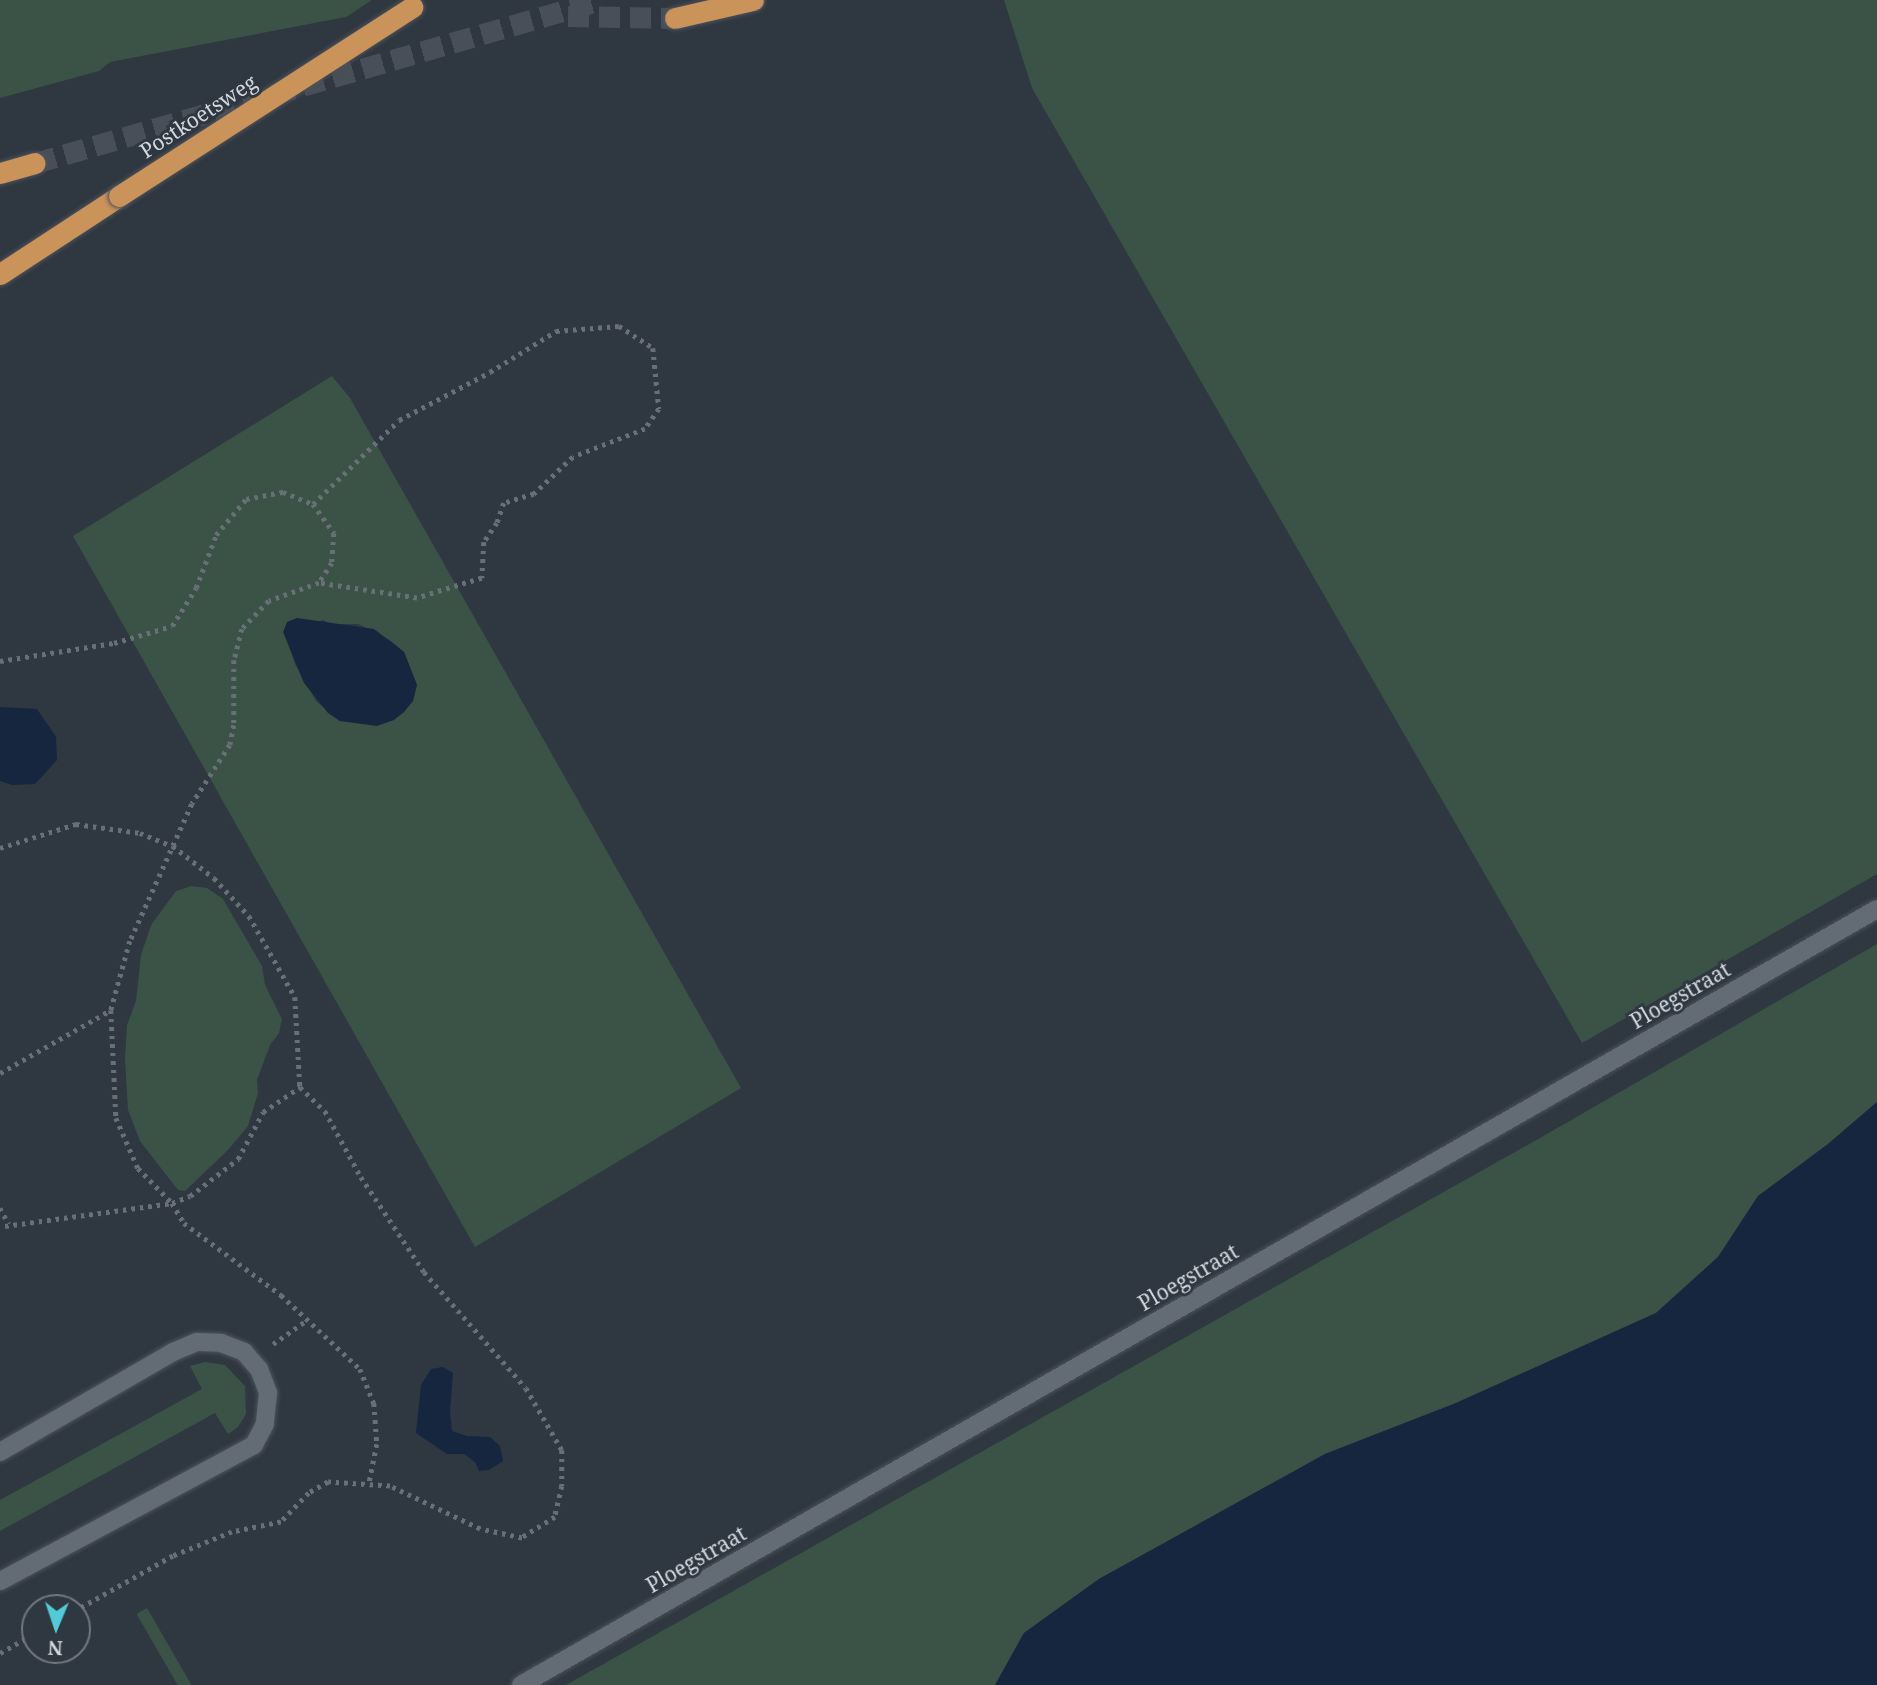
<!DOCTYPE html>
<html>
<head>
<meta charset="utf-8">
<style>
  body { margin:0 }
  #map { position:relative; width:1877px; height:1685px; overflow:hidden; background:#2f3740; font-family:"Noto Serif",serif }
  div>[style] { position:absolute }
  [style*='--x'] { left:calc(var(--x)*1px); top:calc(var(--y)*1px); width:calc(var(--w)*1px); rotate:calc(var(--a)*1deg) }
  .green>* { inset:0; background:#3b5346; transform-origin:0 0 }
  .water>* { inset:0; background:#16263f }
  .highway-tunnel>* { height:21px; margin-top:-10.5px; transform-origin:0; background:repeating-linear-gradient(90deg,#484f58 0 21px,transparent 0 31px) }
  .path>* { height:4.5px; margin-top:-2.25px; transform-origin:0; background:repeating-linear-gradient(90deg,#686f77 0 3.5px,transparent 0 8.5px) }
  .roads { filter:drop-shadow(0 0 2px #4c525a) drop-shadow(0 0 2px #4c525a) }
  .lane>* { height:18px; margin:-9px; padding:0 9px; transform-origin:9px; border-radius:9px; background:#636c75 }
  .street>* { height:18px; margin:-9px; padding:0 9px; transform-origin:9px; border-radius:9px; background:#636c75 }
  .highway>* { height:21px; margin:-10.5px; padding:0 10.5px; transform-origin:10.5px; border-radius:10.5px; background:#ca9359 }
  .bridges { filter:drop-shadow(0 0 2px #4c525a) drop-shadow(0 0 2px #4c525a) }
  .highway-bridge>* { height:21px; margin:-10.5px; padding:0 10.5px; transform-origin:10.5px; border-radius:10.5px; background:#ca9359 }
  span { translate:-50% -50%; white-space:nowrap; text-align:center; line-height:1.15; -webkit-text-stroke:6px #2f3740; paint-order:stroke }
  .street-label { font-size:21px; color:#d3d8de }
  .north { position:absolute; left:21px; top:1594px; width:70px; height:70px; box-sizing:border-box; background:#2f3740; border:2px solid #71777f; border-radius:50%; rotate:182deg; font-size:19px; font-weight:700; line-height:28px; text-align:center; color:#d3d8de }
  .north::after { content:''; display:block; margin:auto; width:24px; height:32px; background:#52cbd9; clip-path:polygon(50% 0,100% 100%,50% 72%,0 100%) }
</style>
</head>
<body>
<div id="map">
  <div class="green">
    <div style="clip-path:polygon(0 0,372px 0,346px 17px,110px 62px,99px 71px,0 98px)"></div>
    <div style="clip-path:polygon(1004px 0,1877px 0,1877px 874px,1582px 1043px,1032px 88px)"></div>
    <div style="clip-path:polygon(evenodd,332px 376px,350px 398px,741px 1088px,475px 1247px,73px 536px,332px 376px,323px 620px,331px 624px,358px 624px,390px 640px,404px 652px,417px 685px,340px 721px,316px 701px,295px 664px,285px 634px,323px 620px)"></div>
    <div style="clip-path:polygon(191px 886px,207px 888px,223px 899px,262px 966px,265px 985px,282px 1019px,279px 1033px,270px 1045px,257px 1080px,258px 1093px,248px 1126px,228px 1150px,185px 1191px,178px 1190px,140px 1141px,128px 1110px,125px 1058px,127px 1025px,136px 1001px,141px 955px,151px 925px,176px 891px)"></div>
    <div style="clip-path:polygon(1877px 944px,1877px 1102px,1828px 1144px,1758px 1196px,1718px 1257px,1656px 1313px,1456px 1403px,1325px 1454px,1099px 1579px,1024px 1633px,995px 1685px,566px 1685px,1540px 1138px)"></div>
    <div style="clip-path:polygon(205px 1362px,225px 1365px,245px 1386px,246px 1414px,238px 1427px,228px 1434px,215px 1413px,0 1531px,0 1500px,202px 1389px,190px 1366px)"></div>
    <div style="left:147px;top:1608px;width:89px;height:12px;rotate:60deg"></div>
  </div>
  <div class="water">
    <div style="clip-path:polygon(297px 618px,374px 629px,404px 652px,417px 685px,413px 701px,404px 712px,394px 720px,377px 726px,340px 721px,328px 713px,304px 683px,283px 632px,287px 622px)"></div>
    <div style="clip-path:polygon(0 707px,37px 709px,56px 737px,57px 760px,35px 784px,12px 785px,0 781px)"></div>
    <div style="clip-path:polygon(1877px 1102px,1877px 1685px,995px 1685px,1024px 1633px,1099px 1579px,1325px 1454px,1456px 1403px,1656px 1313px,1718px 1257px,1758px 1196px,1828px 1144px)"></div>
    <div style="clip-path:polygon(443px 1367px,453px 1373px,450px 1412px,452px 1431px,467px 1436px,490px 1437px,500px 1446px,503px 1461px,489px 1470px,479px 1471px,475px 1462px,464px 1454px,447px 1454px,416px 1433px,421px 1385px,431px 1369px)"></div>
  </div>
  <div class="highway-tunnel">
    <div style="--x:568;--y:16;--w:107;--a:1.1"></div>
    <div style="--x:35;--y:163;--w:589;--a:-16.07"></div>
  </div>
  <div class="path">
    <div style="--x:313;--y:504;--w:120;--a:-44.3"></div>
    <div style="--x:399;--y:420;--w:103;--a:-27.8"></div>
    <div style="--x:490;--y:372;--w:78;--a:-31.8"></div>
    <div style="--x:556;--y:331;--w:63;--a:-4.5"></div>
    <div style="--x:619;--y:326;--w:40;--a:32.9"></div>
    <div style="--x:653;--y:348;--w:61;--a:84.4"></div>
    <div style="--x:659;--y:409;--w:24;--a:125"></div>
    <div style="--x:645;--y:429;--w:77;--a:158.7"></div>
    <div style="--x:573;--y:457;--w:54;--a:136.5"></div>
    <div style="--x:534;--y:494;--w:31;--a:163"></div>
    <div style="--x:504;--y:503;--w:21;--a:109"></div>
    <div style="--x:497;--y:523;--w:23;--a:124"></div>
    <div style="--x:484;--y:542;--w:36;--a:93"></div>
    <div style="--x:482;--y:578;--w:68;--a:162.9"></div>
    <div style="--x:417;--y:598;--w:99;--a:-171.3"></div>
    <div style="--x:319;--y:583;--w:53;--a:160.2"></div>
    <div style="--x:269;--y:601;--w:39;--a:134"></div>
    <div style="--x:242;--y:629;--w:32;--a:104"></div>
    <div style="--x:234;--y:660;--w:65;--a:90"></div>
    <div style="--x:234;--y:725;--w:20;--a:101"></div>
    <div style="--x:230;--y:745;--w:70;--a:122.8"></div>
    <div style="--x:192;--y:804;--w:150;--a:114.3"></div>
    <div style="--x:130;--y:941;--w:72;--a:105.4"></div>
    <div style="--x:111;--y:1010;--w:108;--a:87.3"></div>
    <div style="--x:116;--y:1118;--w:55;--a:66.3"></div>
    <div style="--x:138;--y:1168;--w:49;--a:45.8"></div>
    <div style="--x:172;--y:1203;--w:23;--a:59"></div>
    <div style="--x:184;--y:1223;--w:121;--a:36.6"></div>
    <div style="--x:281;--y:1295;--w:108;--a:43.1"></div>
    <div style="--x:360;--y:1369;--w:37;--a:68"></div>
    <div style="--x:374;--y:1403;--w:41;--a:85.8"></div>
    <div style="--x:377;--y:1444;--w:41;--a:101.3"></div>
    <div style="--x:0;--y:661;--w:115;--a:-9"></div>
    <div style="--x:114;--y:643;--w:60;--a:-16.3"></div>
    <div style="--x:172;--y:626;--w:45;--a:-57.7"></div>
    <div style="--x:196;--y:588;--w:57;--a:-69.3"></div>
    <div style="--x:216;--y:535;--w:47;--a:-50.2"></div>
    <div style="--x:246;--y:499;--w:38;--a:-11"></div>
    <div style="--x:283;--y:492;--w:32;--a:22"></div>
    <div style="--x:313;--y:504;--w:36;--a:54"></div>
    <div style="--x:334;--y:533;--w:30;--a:94"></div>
    <div style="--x:332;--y:563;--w:24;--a:123"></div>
    <div style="--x:0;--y:848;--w:80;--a:-17.5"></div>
    <div style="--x:76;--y:824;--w:65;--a:8"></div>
    <div style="--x:140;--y:833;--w:35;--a:22"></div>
    <div style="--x:173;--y:846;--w:52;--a:38"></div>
    <div style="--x:214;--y:878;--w:52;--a:47.4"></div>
    <div style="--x:249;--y:916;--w:93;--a:60.4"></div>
    <div style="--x:295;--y:997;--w:90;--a:86.8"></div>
    <div style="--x:300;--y:1087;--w:35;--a:44"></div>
    <div style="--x:325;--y:1111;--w:75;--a:61.4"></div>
    <div style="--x:361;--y:1177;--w:114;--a:56.4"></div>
    <div style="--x:424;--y:1272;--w:154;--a:48.7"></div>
    <div style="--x:526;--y:1388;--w:72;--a:59.9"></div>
    <div style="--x:562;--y:1450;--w:36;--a:90"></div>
    <div style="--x:562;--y:1486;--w:32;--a:103"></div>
    <div style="--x:555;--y:1517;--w:39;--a:148"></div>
    <div style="--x:522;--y:1538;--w:43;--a:-167.9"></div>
    <div style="--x:480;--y:1529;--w:100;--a:-154.5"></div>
    <div style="--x:390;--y:1486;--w:62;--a:-176.3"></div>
    <div style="--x:328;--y:1482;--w:22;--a:150"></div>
    <div style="--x:309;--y:1493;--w:40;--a:134"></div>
    <div style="--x:281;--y:1522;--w:50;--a:168.5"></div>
    <div style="--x:232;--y:1532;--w:64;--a:157.9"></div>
    <div style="--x:173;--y:1556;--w:110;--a:150.6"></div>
    <div style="--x:0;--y:1073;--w:128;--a:-29.6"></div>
    <div style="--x:0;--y:1208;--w:18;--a:61"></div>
    <div style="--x:5;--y:1226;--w:169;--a:-7.8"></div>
    <div style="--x:172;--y:1203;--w:19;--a:-21"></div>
    <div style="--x:190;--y:1196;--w:61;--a:-37.6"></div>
    <div style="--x:238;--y:1159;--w:53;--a:-62"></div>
    <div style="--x:263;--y:1112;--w:45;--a:-34"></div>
    <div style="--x:273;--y:1344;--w:42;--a:-35.2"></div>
    <div style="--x:0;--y:1653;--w:40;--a:-29.7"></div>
  </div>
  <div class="roads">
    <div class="lane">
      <div style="--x:0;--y:1452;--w:200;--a:-30"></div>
      <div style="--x:173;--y:1352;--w:26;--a:-23"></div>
      <div style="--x:197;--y:1342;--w:24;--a:2"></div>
      <div style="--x:221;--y:1343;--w:25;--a:21"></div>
      <div style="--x:244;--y:1352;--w:23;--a:49"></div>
      <div style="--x:259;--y:1369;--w:26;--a:69"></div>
      <div style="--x:268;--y:1393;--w:31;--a:96"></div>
      <div style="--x:265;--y:1424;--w:24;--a:118"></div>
      <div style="--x:254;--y:1445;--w:288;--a:151.8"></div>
    </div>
    <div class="street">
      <div style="--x:521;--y:1685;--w:1562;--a:-29.78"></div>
    </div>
    <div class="highway">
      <div style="--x:675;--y:18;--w:80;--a:-13"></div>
      <div style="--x:0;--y:173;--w:36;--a:-16"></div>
      <div style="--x:0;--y:274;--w:142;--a:-33.2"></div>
    </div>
  </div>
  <div class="bridges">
    <div class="highway-bridge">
      <div style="--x:119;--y:196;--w:349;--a:-32.8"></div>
    </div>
  </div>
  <div class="street-label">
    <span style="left:198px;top:116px;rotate:-33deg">Postkoetsweg</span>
    <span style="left:1680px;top:995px;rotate:-30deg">Ploegstraat</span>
    <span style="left:1188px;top:1277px;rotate:-30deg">Ploegstraat</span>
    <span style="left:696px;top:1559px;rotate:-30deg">Ploegstraat</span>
  </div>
  <div class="north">N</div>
</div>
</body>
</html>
